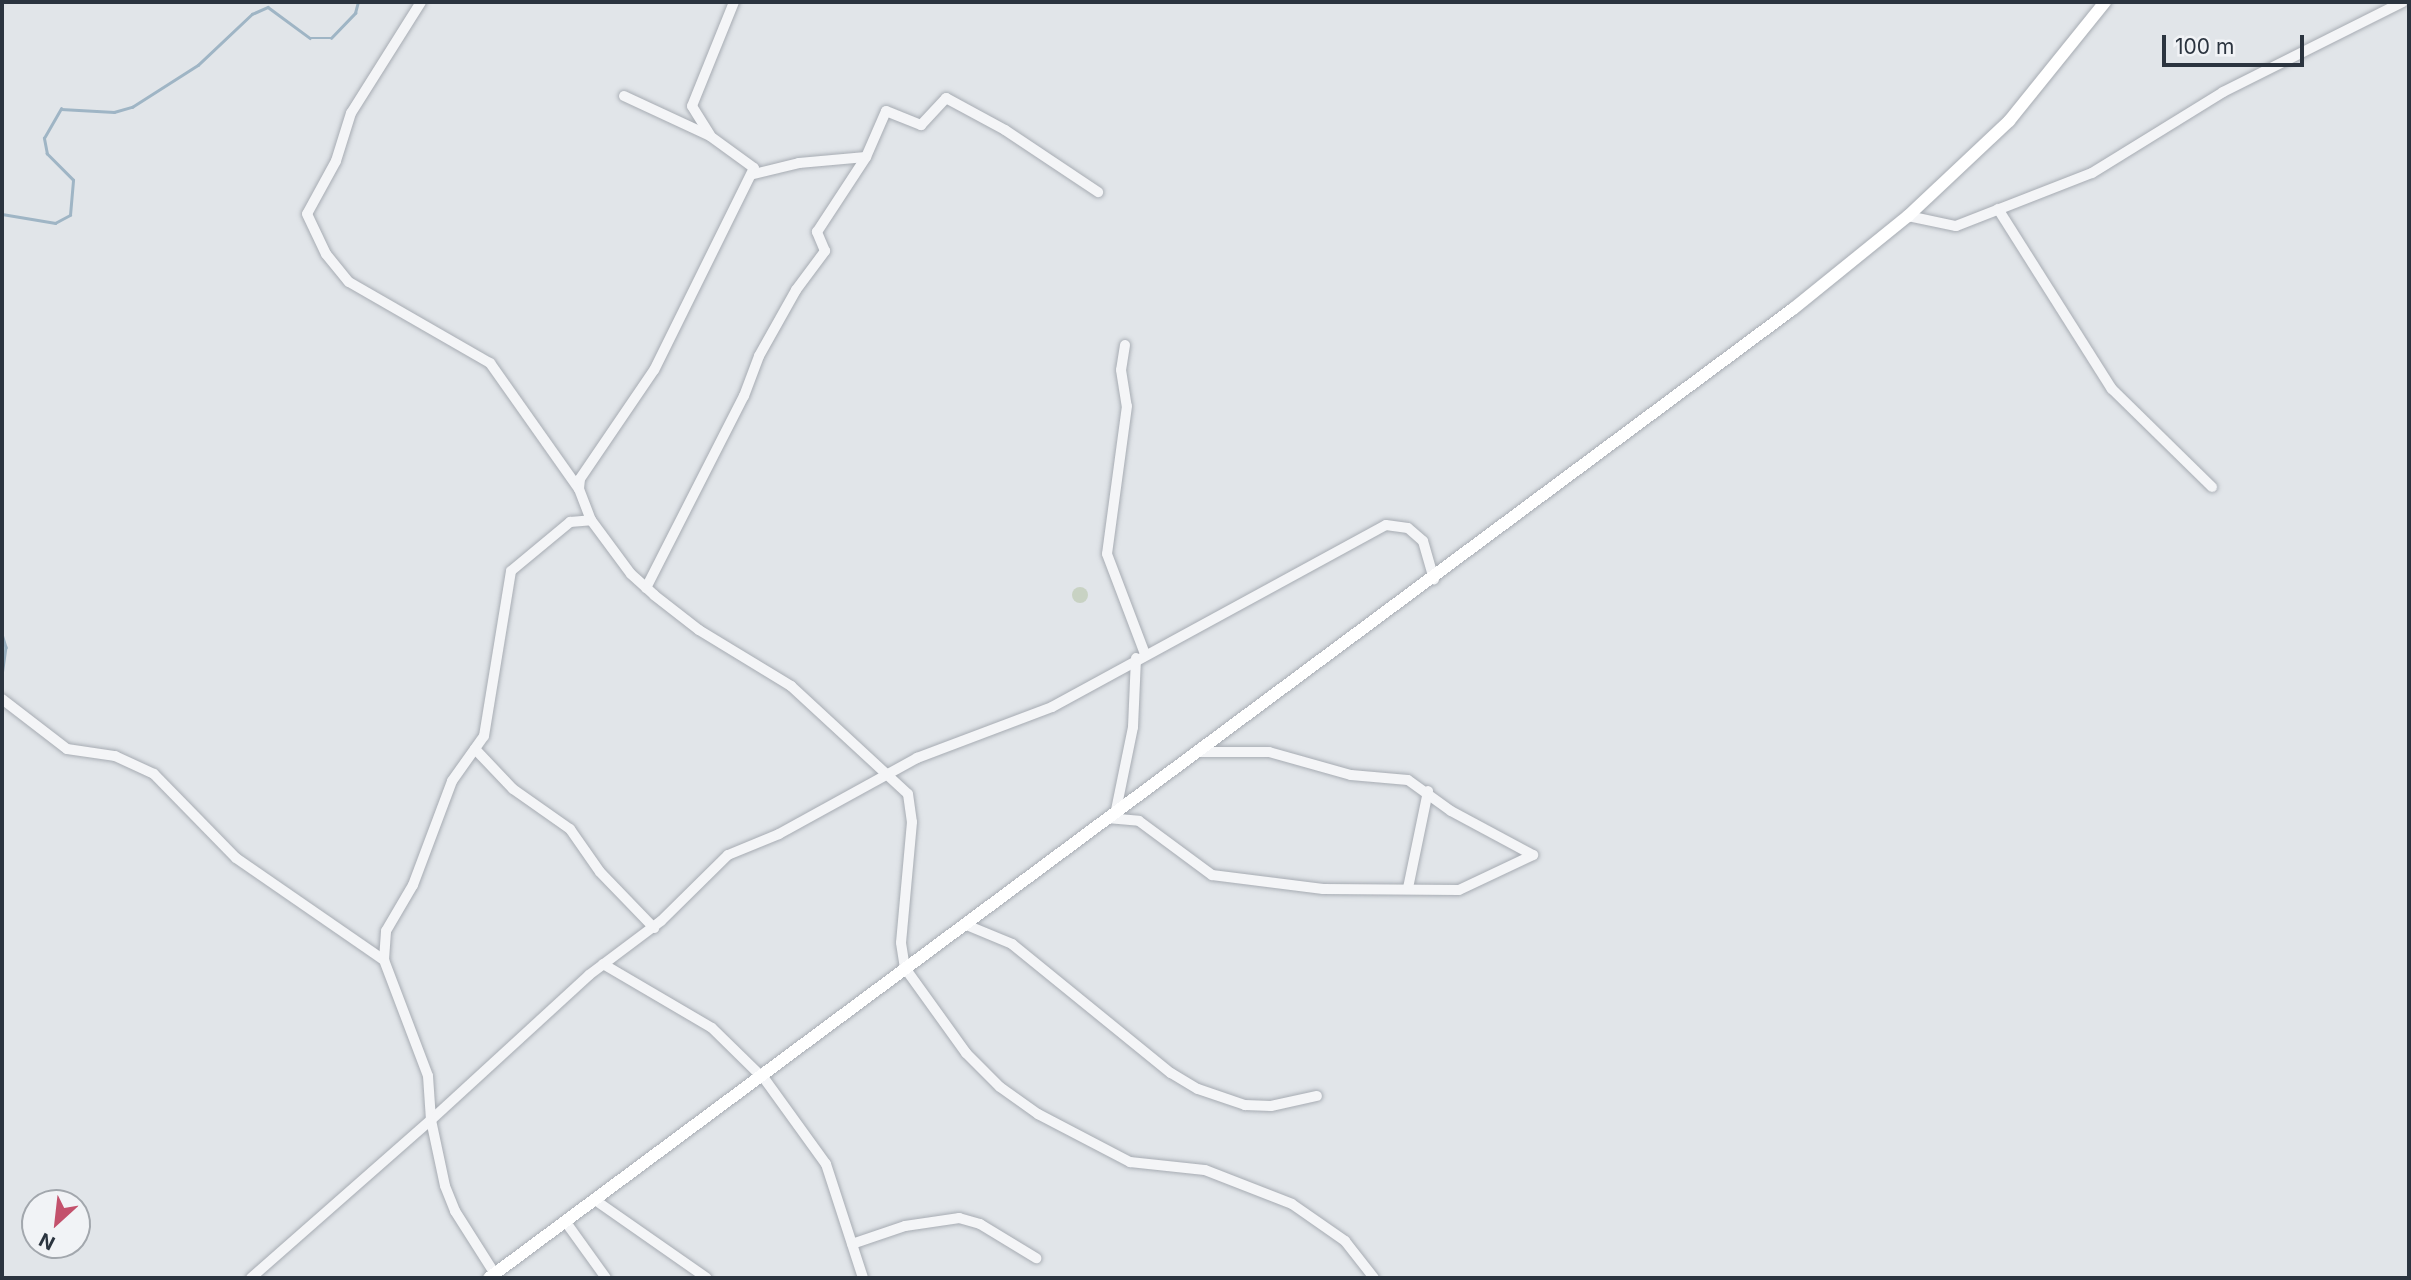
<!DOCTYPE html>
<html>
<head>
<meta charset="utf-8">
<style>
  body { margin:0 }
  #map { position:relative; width:2411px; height:1280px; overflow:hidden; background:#e1e5e9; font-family:Inter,sans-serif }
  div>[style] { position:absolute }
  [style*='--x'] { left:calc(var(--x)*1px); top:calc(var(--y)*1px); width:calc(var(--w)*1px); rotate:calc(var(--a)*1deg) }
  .green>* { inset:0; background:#c8d2c3 }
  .round { border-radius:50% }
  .stream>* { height:2.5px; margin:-1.25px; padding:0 1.25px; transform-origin:1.25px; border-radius:1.25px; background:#9fb5c5 }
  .roads { filter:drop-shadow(0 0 2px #a7acb3) drop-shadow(0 0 2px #a7acb3) }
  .street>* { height:10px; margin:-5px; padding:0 5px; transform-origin:5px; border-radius:5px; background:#f4f5f7 }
  .secondary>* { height:12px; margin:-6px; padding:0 6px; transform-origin:6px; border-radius:6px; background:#fff }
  span { translate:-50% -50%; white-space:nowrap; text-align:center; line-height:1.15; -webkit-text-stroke:5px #f1f3f6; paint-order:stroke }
  .frame { position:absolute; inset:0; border:4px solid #2b343f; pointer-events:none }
  .north { position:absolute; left:21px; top:1189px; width:70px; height:70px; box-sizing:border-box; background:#f1f3f6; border:2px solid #a2a7ad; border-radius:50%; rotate:207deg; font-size:19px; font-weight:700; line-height:28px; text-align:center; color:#2b343f }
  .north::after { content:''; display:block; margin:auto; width:24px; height:32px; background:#c3516c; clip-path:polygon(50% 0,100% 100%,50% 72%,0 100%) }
  .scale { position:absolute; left:2162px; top:35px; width:142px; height:32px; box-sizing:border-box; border:4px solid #2b343f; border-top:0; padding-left:9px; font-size:21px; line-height:24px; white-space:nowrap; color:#2b343f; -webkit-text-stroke:5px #f1f3f6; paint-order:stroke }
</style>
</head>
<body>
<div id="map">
  <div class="green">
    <div class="round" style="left:1072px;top:587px;width:16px;height:16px"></div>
  </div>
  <div class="stream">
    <div style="--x:2;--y:214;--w:54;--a:9.6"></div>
    <div style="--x:55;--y:223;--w:17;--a:-28"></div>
    <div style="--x:70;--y:215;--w:35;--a:-85"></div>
    <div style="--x:73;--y:180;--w:37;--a:-135"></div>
    <div style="--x:47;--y:154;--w:16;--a:-101"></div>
    <div style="--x:44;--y:138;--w:34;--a:-60"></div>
    <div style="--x:61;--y:109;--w:53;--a:3.2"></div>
    <div style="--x:114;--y:112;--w:19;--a:-16"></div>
    <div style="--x:132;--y:107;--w:78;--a:-32.5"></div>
    <div style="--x:198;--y:65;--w:74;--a:-43.4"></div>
    <div style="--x:252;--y:14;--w:17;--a:-24"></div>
    <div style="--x:268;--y:7;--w:52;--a:36.4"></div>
    <div style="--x:310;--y:38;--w:21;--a:0"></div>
    <div style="--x:331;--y:38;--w:35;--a:-46"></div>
    <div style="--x:355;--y:13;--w:11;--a:-75"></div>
    <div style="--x:2;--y:634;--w:14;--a:73"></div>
    <div style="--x:6;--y:647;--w:27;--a:98"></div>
  </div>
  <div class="roads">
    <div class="street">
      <div style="--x:421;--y:2;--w:131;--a:122.2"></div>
      <div style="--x:351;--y:113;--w:50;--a:107.4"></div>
      <div style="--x:336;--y:161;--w:60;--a:118.7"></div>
      <div style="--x:307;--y:214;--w:44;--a:64.6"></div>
      <div style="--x:326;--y:254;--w:36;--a:51"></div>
      <div style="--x:349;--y:282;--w:163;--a:29.9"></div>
      <div style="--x:490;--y:363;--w:154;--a:54.8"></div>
      <div style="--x:624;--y:96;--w:95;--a:24.9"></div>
      <div style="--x:710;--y:136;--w:54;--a:36"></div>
      <div style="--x:754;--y:168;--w:225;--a:116.3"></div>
      <div style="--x:654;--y:370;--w:132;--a:124.2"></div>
      <div style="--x:580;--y:479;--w:10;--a:96"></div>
      <div style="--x:579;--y:489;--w:33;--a:69"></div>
      <div style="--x:591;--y:520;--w:67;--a:53.5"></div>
      <div style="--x:631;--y:574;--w:31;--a:42"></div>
      <div style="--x:654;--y:595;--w:57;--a:37.9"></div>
      <div style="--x:699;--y:630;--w:108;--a:31.3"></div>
      <div style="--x:791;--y:686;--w:159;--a:42.7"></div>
      <div style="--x:908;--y:794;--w:28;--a:82"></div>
      <div style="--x:912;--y:822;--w:121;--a:95.2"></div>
      <div style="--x:901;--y:943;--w:25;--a:81"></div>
      <div style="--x:905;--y:968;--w:105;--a:54.3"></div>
      <div style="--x:966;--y:1053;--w:48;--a:45"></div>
      <div style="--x:1000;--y:1087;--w:47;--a:35.4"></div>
      <div style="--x:1038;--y:1114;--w:104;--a:27.6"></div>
      <div style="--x:1130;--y:1162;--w:75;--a:6.1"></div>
      <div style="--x:1205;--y:1170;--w:93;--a:21.3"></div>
      <div style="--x:1292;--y:1204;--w:65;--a:34.9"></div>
      <div style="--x:1345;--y:1241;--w:47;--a:51.9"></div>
      <div style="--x:710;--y:135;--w:34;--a:-122"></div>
      <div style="--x:692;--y:106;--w:112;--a:-68"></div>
      <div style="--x:754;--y:174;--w:46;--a:-13.7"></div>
      <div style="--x:799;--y:163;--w:67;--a:-5.1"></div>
      <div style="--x:866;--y:157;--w:50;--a:-66.5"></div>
      <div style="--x:886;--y:111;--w:38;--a:22"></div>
      <div style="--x:921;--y:125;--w:37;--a:-47"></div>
      <div style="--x:946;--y:98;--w:67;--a:28.5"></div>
      <div style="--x:1005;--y:130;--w:112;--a:33.7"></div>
      <div style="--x:1998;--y:209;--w:213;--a:57.7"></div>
      <div style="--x:2112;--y:389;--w:140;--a:44.4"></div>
      <div style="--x:1908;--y:216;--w:49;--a:11.8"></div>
      <div style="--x:1956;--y:226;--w:146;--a:-21.3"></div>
      <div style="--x:2092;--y:173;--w:154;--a:-31.7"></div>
      <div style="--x:2223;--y:92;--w:201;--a:-26.6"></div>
      <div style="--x:1125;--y:345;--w:25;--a:99"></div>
      <div style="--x:1121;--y:370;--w:36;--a:81"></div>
      <div style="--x:1127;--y:406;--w:149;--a:97.7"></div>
      <div style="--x:1107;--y:554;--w:107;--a:69.2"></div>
      <div style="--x:646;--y:588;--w:216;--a:-63"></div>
      <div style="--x:744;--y:396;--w:43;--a:-69.4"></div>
      <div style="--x:759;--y:356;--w:76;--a:-60.7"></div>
      <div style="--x:796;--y:290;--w:49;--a:-53.4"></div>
      <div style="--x:825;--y:251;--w:21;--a:-113"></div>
      <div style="--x:817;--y:232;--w:90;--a:-56.8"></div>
      <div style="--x:2;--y:699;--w:82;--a:37.6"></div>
      <div style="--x:67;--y:749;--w:49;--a:8.3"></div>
      <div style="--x:115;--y:756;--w:43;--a:24.8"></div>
      <div style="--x:154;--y:774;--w:117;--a:45.7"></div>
      <div style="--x:236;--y:858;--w:180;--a:34.6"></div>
      <div style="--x:384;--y:960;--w:124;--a:69.2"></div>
      <div style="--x:428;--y:1076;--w:44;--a:86.1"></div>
      <div style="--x:475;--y:749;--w:55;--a:46.5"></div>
      <div style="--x:513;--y:789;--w:70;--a:35.1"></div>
      <div style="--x:570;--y:829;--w:52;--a:55.1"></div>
      <div style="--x:600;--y:872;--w:78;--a:46"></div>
      <div style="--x:1197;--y:752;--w:72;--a:0"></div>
      <div style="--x:1269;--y:752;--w:85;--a:15.7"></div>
      <div style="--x:1351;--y:775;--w:57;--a:5"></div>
      <div style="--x:1408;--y:780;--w:53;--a:35.8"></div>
      <div style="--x:1451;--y:811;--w:93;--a:28.2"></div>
      <div style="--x:1116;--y:810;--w:85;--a:-78.4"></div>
      <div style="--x:1133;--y:727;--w:69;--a:-87.5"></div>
      <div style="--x:1107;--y:818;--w:32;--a:5"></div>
      <div style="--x:1139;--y:821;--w:91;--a:36.5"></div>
      <div style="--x:1212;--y:875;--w:112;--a:7.2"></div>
      <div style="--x:1323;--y:889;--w:136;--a:0.4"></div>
      <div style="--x:1459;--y:890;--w:82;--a:-25.3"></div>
      <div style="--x:1408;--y:888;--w:99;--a:-78.3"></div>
      <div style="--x:964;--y:924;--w:52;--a:22.6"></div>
      <div style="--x:1012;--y:944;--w:205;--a:39.1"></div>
      <div style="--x:1171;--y:1073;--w:31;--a:31"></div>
      <div style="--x:1198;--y:1089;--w:50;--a:18.8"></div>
      <div style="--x:1245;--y:1105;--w:26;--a:2"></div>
      <div style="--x:1271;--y:1106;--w:47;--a:-12.3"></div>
      <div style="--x:384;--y:960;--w:29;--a:-86"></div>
      <div style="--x:386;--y:931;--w:53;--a:-59.6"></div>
      <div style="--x:413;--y:885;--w:111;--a:-69.4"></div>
      <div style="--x:452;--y:781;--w:55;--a:-54.6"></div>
      <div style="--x:484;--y:736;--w:167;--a:-80.7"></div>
      <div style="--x:511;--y:571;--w:77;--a:-39.7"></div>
      <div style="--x:570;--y:522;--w:21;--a:-5"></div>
      <div style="--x:603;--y:964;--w:126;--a:30.4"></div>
      <div style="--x:712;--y:1028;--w:67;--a:44.4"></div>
      <div style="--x:761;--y:1074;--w:111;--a:54.2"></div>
      <div style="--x:826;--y:1164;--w:120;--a:72"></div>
      <div style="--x:431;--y:1120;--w:214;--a:-42.5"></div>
      <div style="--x:589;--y:975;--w:90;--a:-36.9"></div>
      <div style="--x:661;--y:921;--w:94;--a:-44.6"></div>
      <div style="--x:728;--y:855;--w:55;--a:-22.4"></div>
      <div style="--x:779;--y:834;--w:158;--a:-28.8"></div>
      <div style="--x:917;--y:758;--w:144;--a:-20.7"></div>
      <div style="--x:1052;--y:707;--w:380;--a:-28.6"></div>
      <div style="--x:1386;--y:525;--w:22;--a:8"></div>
      <div style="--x:1408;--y:528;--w:20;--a:41"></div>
      <div style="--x:1423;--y:541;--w:40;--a:74"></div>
      <div style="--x:595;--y:1200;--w:136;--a:34.9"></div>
      <div style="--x:565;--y:1221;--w:70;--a:54.3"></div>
      <div style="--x:852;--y:1244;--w:56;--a:-18.8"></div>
      <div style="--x:905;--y:1226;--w:55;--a:-8.4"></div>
      <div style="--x:959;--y:1218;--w:22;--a:16"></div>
      <div style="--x:980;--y:1224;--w:66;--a:31.3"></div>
      <div style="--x:251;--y:1278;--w:240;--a:-41.3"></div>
      <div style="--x:431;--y:1120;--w:67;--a:78"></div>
      <div style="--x:445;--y:1186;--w:27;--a:68"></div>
      <div style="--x:455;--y:1211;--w:75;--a:57.6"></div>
    </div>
    <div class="secondary">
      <div style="--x:489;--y:1278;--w:1625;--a:-36.62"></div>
      <div style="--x:1793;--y:309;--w:148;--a:-39"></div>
      <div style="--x:1908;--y:216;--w:139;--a:-43.2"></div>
      <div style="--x:2009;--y:121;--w:153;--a:-51.1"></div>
    </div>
  </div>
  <div class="frame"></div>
  <div class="north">N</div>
  <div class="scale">100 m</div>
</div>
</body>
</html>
